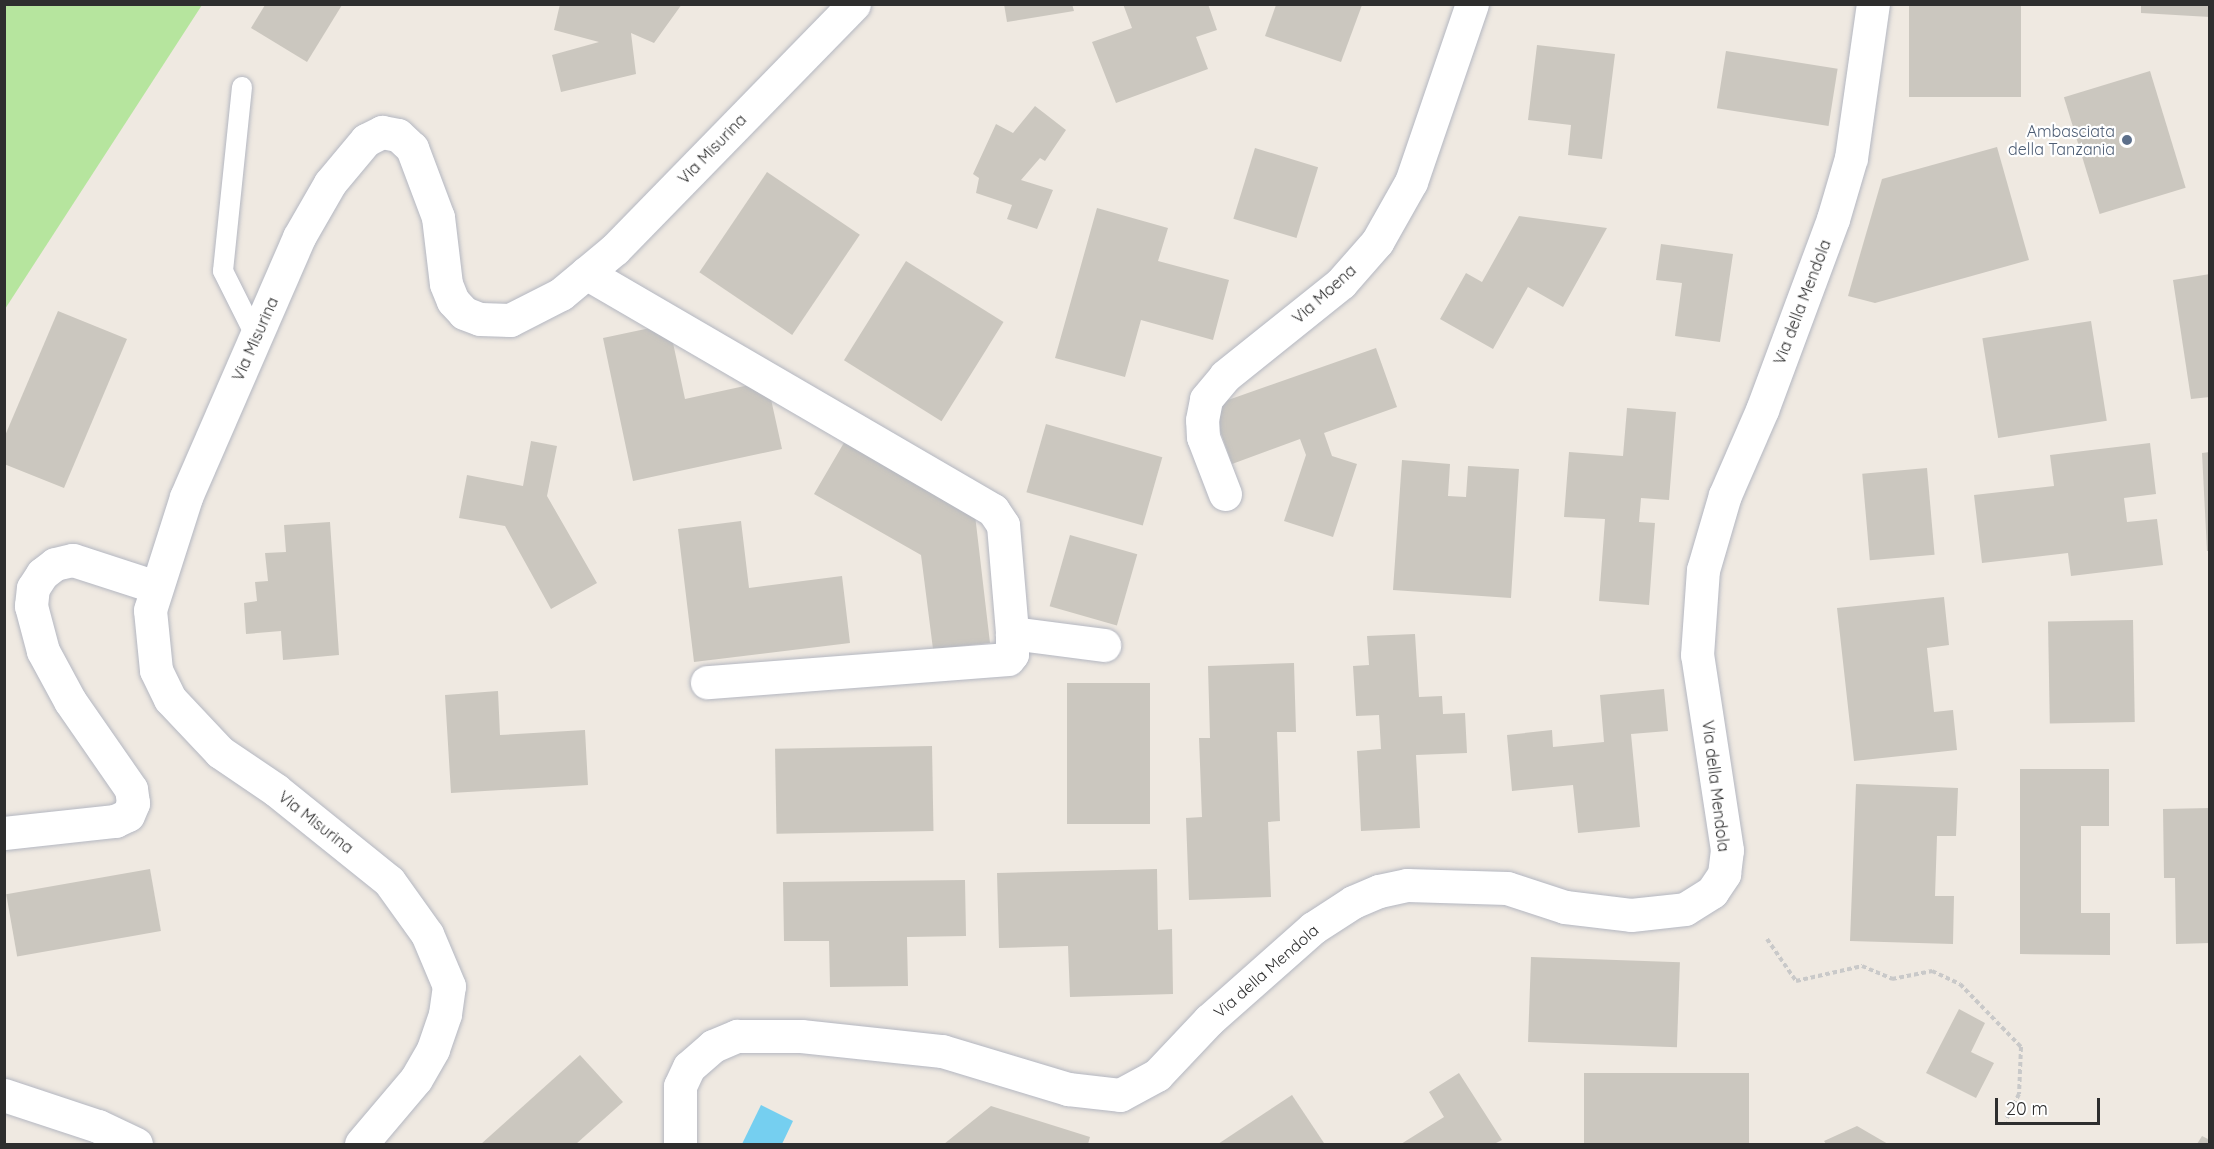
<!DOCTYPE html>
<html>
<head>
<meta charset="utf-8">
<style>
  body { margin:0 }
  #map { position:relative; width:2214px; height:1149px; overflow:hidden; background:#efe9e1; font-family:Quicksand,sans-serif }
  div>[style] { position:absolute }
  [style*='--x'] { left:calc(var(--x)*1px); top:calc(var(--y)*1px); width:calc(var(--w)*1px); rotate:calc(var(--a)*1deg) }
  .green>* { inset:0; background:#b6e59e }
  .water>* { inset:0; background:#75cff0 }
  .building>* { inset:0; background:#cbc7bf; transform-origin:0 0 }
  .path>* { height:4px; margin-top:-2px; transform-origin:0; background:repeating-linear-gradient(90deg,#c9c9c9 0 4.5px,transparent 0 7.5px) }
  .roads { filter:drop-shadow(0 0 2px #b4b7c1) drop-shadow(0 0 2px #b4b7c1) }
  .service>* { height:20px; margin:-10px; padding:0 10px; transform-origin:10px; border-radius:10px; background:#fff }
  .minor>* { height:33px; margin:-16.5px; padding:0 16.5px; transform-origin:16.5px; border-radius:16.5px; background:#fff }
  .dots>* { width:16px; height:16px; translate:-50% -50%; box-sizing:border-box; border:3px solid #fff; border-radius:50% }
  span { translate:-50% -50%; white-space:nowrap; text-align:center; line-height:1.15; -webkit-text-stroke:4.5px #fff; paint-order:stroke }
  .service-label { font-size:16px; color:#4e5e75 }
  .right { translate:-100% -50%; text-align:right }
  .street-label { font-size:16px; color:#2e2e2e }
  .frame { position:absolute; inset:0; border:6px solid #2e2e2e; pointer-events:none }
  .scale { position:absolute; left:1995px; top:1098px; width:105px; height:27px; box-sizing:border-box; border:3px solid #2e2e2e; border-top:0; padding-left:8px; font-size:18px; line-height:21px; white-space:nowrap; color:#2e2e2e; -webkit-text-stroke:4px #fff; paint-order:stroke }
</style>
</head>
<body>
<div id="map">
  <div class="green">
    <div style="clip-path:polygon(5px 4px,202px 5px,5px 309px,4px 5px)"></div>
  </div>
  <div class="water">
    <div style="clip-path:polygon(761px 1105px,793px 1121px,782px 1144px,742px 1144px)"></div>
  </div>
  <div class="building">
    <div style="clip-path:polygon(560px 4px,682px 4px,654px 43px,631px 33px,636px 74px,561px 92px,552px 55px,599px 42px,554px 30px)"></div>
    <div style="clip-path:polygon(1004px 4px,1072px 4px,1074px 11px,1007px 22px)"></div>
    <div style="clip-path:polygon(1123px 4px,1208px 4px,1217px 30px,1196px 37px,1208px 69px,1116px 103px,1092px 42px,1132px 28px)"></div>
    <div style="left:1909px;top:4px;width:112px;height:93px"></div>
    <div style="clip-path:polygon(2141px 4px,2210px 4px,2210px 17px,2141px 13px)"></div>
    <div style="clip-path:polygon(265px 5px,342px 5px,307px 62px,251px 28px)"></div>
    <div style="clip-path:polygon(1276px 5px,1362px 5px,1341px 62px,1265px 36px)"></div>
    <div style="clip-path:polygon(1537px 45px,1615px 54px,1602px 159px,1568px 155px,1571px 125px,1528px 120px)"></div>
    <div style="left:1726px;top:51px;width:113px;height:58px;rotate:9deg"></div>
    <div style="left:2150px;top:71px;width:122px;height:90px;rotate:73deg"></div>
    <div style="clip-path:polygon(1035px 106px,1066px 130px,1045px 161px,1040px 158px,1021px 180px,1053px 190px,1037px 229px,1007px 219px,1012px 205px,976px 193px,979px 178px,973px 174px,996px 124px,1013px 133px)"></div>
    <div style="clip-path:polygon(1997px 147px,2029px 260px,1875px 303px,1848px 296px,1882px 179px)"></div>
    <div style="left:1255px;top:148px;width:66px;height:74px;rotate:17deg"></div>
    <div style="left:767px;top:172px;width:112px;height:121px;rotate:34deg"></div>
    <div style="clip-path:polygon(1097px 208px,1168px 228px,1158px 261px,1229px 280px,1213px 340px,1141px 320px,1125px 377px,1055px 358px)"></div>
    <div style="clip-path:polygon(1519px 216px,1607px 228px,1563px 307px,1528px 287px,1493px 349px,1440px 319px,1466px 273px,1482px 282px)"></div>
    <div style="clip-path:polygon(1661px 244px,1733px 254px,1720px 342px,1675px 336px,1682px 283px,1656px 280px)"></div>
    <div style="left:906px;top:261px;width:115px;height:117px;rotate:32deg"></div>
    <div style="clip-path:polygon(2210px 274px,2210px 397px,2191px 399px,2173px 280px)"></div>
    <div style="clip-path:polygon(58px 311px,127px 339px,64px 488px,4px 464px,4px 438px)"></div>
    <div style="left:2091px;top:321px;width:101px;height:110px;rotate:81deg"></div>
    <div style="clip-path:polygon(669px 324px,685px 399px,767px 381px,782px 449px,633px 481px,603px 338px)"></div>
    <div style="clip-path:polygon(1376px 348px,1397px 407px,1324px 433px,1332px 456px,1357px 464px,1333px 537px,1284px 521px,1306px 455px,1300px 439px,1232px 464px,1211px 406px)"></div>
    <div style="clip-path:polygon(1627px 408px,1676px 412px,1669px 500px,1641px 498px,1639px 522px,1655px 523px,1649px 605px,1599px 601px,1605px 519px,1564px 517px,1569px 452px,1623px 456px)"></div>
    <div style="left:1046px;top:424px;width:121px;height:71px;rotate:16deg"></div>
    <div style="clip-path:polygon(531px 441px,557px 446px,547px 496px,597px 583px,551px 609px,505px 526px,459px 518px,467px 475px,523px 486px)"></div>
    <div style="clip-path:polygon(845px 441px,975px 515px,990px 643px,933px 649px,921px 555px,814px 494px)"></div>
    <div style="clip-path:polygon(2150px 443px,2156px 494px,2124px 498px,2127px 522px,2157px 519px,2163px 565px,2071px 576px,2068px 553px,1982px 563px,1974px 495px,2054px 486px,2050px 455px)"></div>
    <div style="clip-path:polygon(2210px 452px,2210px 551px,2207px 551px,2202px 453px)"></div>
    <div style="clip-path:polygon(1402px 460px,1450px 464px,1448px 496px,1466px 497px,1468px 466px,1519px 469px,1511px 598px,1393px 590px)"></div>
    <div style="left:1927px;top:468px;width:87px;height:65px;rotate:85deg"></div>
    <div style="clip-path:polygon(741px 521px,749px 588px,842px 576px,850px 643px,694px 662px,678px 529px)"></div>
    <div style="clip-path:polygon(330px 522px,339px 655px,283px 660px,281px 631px,246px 634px,244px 603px,257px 601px,255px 582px,268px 581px,265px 553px,286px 552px,284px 525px)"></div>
    <div style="left:1070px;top:535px;width:70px;height:74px;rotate:16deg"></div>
    <div style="clip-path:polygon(1944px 597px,1949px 645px,1927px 648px,1934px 712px,1953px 710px,1957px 750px,1854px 761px,1837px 608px)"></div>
    <div style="left:2133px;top:620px;width:102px;height:85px;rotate:89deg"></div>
    <div style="clip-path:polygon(1415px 634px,1419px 697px,1442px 696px,1443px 714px,1465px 713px,1467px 753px,1416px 755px,1420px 828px,1361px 831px,1357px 751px,1381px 749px,1379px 715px,1356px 716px,1353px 666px,1369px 665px,1367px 636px)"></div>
    <div style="clip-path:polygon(1294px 663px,1296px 732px,1277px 732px,1280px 821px,1268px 822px,1271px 897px,1189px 900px,1186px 818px,1202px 817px,1199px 738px,1210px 738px,1208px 666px)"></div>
    <div style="left:1067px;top:683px;width:83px;height:141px"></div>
    <div style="clip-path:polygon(1664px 689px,1668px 731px,1631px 734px,1640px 827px,1578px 833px,1573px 785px,1512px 791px,1507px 735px,1552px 730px,1553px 747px,1604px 742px,1600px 695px)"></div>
    <div style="clip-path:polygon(498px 691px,500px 735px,585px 730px,588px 785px,451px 793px,445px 695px)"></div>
    <div style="left:932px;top:746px;width:85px;height:157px;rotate:89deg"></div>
    <div style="clip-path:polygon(2020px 769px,2109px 769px,2109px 826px,2081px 826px,2081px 913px,2110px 913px,2110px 955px,2020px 954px)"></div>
    <div style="clip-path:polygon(1856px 784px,1958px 788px,1956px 836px,1937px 836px,1935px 896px,1954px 896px,1953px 944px,1850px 941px)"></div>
    <div style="clip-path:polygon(2210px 808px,2210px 943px,2176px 944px,2175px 878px,2164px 878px,2163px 809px)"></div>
    <div style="left:150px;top:869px;width:63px;height:146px;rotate:80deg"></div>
    <div style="clip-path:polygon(1157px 869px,1158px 930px,1172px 929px,1173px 994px,1070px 997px,1068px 946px,999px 948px,997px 873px)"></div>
    <div style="clip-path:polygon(965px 880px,966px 936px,907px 937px,908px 986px,830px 987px,829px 941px,784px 941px,783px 882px)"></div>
    <div style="left:1531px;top:957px;width:149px;height:85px;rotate:2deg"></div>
    <div style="clip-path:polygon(1959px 1009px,1985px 1023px,1971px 1052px,1994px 1063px,1976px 1098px,1926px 1073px)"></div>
    <div style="clip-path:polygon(580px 1055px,623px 1102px,576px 1144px,481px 1144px)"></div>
    <div style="clip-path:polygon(1459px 1073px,1502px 1140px,1494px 1144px,1401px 1144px,1444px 1117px,1429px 1092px)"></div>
    <div style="left:1584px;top:1073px;width:165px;height:71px"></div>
    <div style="clip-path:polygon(1292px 1095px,1324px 1143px,1218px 1144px)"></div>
    <div style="clip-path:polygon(991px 1106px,1090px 1137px,1088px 1144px,944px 1144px)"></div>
    <div style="clip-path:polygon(1857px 1126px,1888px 1144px,1826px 1144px,1824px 1141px)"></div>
    <div style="clip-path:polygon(2202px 1136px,2210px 1140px,2210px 1144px,2197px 1144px)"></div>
  </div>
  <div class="path">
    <div style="--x:1767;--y:939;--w:51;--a:55.4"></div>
    <div style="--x:1796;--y:981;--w:68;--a:-12.8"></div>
    <div style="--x:1862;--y:966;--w:33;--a:23"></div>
    <div style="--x:1892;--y:979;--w:41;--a:-11.3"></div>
    <div style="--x:1932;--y:971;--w:31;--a:25"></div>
    <div style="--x:1960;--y:984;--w:88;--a:45.9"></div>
    <div style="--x:2021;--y:1047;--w:47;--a:92.4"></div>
    <div style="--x:2019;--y:1094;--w:30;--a:117"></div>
  </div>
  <div class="roads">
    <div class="service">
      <div style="--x:242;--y:87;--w:185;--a:95.9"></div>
      <div style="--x:223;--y:271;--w:74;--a:63.4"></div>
    </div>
    <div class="minor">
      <div style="--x:586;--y:273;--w:471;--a:30.2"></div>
      <div style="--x:993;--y:510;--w:18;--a:56"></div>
      <div style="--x:1003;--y:525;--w:108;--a:85.2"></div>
      <div style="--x:1012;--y:633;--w:21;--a:90"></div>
      <div style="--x:1012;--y:654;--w:6;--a:129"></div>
      <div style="--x:1008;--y:659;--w:302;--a:175.6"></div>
      <div style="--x:1225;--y:494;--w:61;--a:-111.1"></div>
      <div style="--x:1203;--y:437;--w:17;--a:-93"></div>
      <div style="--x:1202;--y:420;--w:21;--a:-79"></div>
      <div style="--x:1206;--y:399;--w:30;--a:-50"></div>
      <div style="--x:1225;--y:376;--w:149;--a:-38.7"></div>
      <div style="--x:1341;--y:283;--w:55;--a:-48.7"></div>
      <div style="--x:1377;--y:242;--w:69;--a:-60.5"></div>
      <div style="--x:1411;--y:182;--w:188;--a:-71.1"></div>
      <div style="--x:1012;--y:633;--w:93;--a:7.4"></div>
      <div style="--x:4;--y:833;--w:112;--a:-6.2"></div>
      <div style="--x:115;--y:821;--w:14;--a:-25"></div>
      <div style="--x:128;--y:815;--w:13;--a:-67"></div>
      <div style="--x:133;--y:803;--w:14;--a:-98"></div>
      <div style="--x:131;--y:789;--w:107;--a:-124.7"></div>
      <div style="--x:70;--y:701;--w:57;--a:-118.4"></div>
      <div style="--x:43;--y:651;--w:47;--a:-104.9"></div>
      <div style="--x:31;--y:606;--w:18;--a:-84"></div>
      <div style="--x:33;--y:588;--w:17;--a:-57"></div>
      <div style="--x:42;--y:574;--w:16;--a:-38"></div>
      <div style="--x:55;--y:564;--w:18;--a:-13"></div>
      <div style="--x:73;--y:560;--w:87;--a:18"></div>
      <div style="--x:4;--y:1095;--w:99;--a:18.3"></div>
      <div style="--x:98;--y:1126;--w:42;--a:25.3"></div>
      <div style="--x:361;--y:1144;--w:85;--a:-49.8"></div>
      <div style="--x:416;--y:1079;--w:34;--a:-60"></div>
      <div style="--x:433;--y:1049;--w:37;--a:-71"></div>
      <div style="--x:445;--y:1014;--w:28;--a:-82"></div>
      <div style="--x:449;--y:986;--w:56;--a:-112.9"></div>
      <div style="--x:427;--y:934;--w:65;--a:-125.6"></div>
      <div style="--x:389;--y:881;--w:145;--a:-141.2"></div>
      <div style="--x:276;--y:790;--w:68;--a:-145.8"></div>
      <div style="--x:220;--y:752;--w:73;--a:-133.3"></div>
      <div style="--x:170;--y:699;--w:32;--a:-116"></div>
      <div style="--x:156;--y:670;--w:60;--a:-95.7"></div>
      <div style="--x:150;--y:610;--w:119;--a:-72.3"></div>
      <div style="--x:186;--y:497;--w:283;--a:-66.5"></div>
      <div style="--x:299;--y:237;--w:62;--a:-60.1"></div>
      <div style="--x:330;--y:183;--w:56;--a:-50.1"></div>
      <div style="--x:366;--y:140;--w:18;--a:-27"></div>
      <div style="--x:382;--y:132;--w:16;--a:11"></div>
      <div style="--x:398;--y:135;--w:19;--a:43"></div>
      <div style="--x:412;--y:148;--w:74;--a:69.4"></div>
      <div style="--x:438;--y:217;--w:67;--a:83.2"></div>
      <div style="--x:446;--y:284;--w:18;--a:68"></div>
      <div style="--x:453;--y:301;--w:16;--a:47"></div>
      <div style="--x:464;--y:313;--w:17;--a:21"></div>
      <div style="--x:480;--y:319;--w:30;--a:2"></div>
      <div style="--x:510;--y:320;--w:57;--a:-27"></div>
      <div style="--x:561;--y:294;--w:70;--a:-39.8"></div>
      <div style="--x:615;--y:249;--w:342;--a:-45.7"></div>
      <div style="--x:680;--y:1144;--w:58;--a:-90"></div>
      <div style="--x:680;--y:1086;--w:21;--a:-65"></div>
      <div style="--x:689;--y:1067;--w:32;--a:-41"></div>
      <div style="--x:713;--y:1046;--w:26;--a:-23"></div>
      <div style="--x:737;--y:1036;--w:64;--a:0"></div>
      <div style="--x:801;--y:1036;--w:142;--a:6.1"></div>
      <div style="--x:942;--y:1051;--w:132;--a:16.8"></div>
      <div style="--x:1068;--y:1089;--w:52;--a:6.6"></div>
      <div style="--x:1120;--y:1095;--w:42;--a:-28.4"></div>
      <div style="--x:1157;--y:1075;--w:76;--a:-46.6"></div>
      <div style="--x:1209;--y:1020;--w:139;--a:-41.5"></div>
      <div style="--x:1313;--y:928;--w:48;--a:-33"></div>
      <div style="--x:1353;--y:902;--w:28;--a:-23"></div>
      <div style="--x:1379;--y:891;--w:29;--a:-12"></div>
      <div style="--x:1407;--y:885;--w:100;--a:1.7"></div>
      <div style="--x:1507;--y:888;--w:61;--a:18.1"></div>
      <div style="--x:1565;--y:907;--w:66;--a:6.9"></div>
      <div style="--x:1631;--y:915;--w:54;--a:-6.3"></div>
      <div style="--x:1685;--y:909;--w:32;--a:-32"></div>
      <div style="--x:1712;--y:892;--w:22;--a:-56"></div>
      <div style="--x:1724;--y:874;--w:24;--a:-83"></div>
      <div style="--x:1727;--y:850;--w:197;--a:-98.7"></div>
      <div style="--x:1697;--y:655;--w:85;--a:-86"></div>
      <div style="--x:1703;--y:570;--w:78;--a:-73.7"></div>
      <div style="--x:1725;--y:495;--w:93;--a:-66.5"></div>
      <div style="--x:1762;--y:410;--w:204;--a:-69.6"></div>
      <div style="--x:1833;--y:219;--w:64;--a:-73.6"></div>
      <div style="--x:1851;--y:158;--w:156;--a:-81.9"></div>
    </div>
  </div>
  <div class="dots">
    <div style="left:2127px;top:140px;background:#5c6f8a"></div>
  </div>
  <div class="service-label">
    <span class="right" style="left:2115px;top:140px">Ambasciata<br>della Tanzania</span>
  </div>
  <div class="street-label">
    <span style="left:712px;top:149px;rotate:-46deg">Via Misurina</span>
    <span style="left:1324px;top:294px;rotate:-42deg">Via Moena</span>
    <span style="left:1802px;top:302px;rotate:-69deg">Via della Mendola</span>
    <span style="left:255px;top:339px;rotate:-66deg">Via Misurina</span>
    <span style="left:1716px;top:786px;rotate:83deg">Via della Mendola</span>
    <span style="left:316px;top:822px;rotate:38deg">Via Misurina</span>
    <span style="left:1266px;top:971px;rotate:-41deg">Via della Mendola</span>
  </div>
  <div class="frame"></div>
  <div class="scale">20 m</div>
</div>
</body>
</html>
